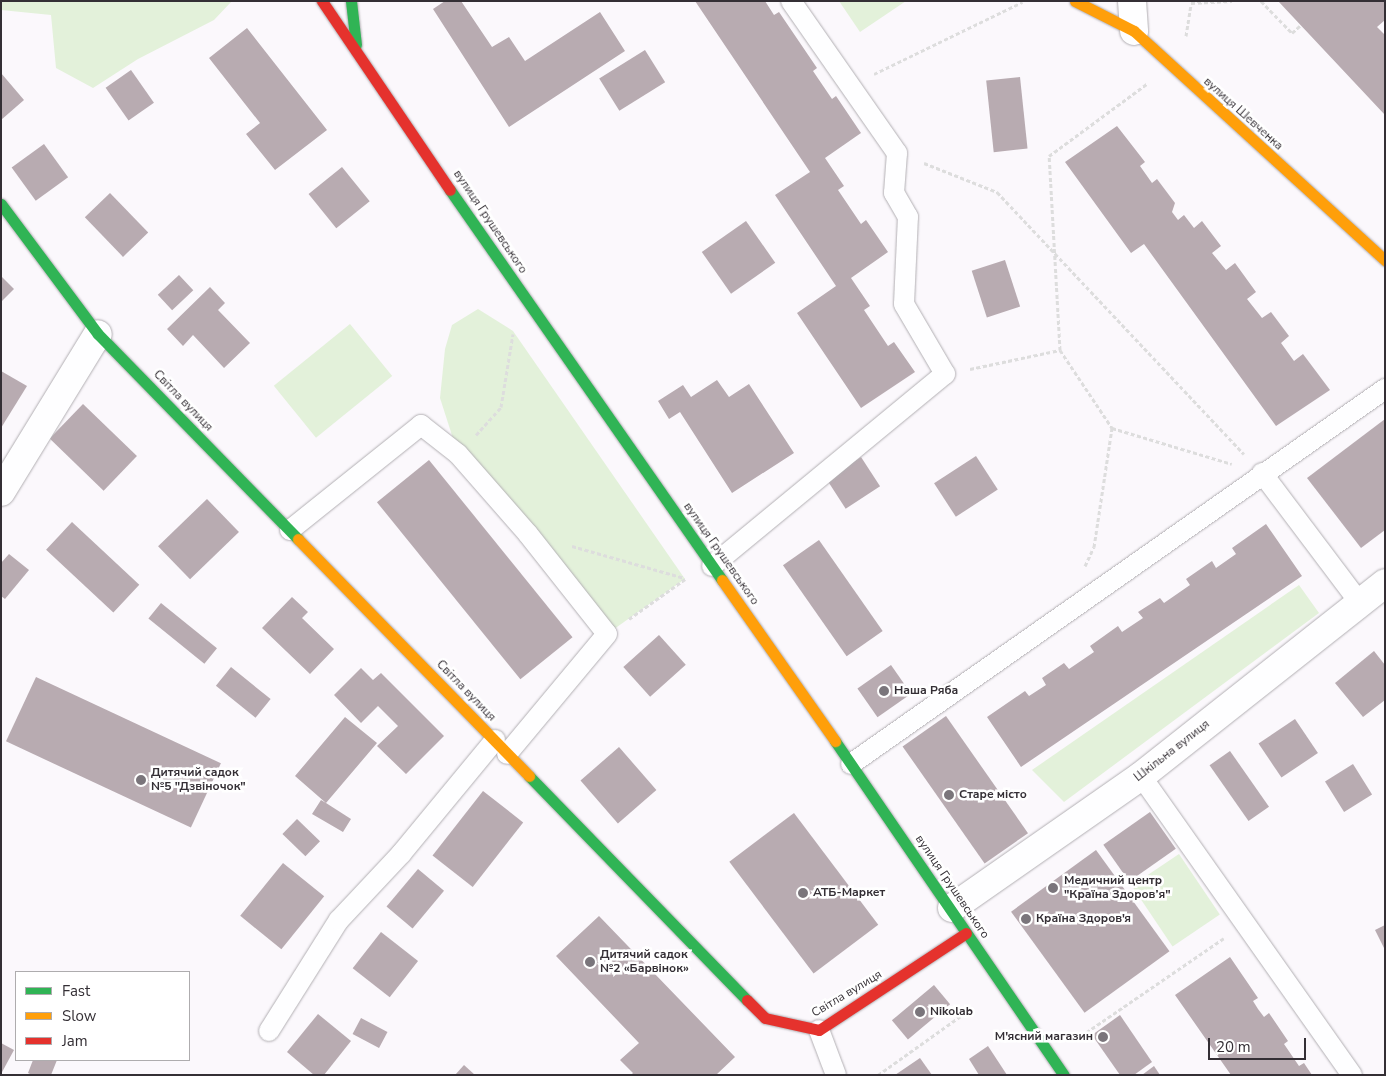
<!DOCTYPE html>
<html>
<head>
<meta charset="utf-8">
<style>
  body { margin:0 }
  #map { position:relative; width:1386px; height:1076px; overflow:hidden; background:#fbf8fc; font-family:"Nunito Sans",sans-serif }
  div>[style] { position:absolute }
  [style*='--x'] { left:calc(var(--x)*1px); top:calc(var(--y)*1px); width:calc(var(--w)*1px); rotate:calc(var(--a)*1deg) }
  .green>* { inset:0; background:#e3f1da; transform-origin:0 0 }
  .building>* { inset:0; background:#b8abb1; transform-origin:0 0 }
  .path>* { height:3px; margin-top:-1.5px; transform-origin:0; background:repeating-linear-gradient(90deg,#ddd 0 4px,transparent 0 6.5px) }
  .roads { filter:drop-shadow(0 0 1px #b2afb3) drop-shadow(0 0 1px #b2afb3) }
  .lane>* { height:20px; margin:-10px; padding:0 10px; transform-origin:10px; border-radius:10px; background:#fefeff }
  .street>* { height:28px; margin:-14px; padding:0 14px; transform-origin:14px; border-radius:14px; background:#fefeff }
  .fast>* { height:11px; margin:-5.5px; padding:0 5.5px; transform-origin:5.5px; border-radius:5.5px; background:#30b455 }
  .slow>* { height:11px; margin:-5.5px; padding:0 5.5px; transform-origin:5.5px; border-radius:5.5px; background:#ff9f0a }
  .jam>* { height:11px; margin:-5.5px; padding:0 5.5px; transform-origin:5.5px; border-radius:5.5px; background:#e5322d }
  .dots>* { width:14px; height:14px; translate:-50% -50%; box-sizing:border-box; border:2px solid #fff; border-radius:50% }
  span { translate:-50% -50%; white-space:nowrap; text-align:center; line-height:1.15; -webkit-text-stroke:5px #fff; paint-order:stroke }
  .street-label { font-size:12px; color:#342f35 }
  .poi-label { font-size:12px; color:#342f35; font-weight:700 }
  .left { translate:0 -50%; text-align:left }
  .right { translate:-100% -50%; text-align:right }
  .frame { position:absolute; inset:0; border:2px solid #342f35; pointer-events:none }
  .legend { position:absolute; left:15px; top:971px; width:175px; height:90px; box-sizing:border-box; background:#fff; border:1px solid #aeacae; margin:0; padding:6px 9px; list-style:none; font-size:15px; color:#342f35 }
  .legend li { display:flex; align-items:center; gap:10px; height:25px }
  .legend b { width:25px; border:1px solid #aeacae }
  .scale { position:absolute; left:1208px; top:1038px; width:98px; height:22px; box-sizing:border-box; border:2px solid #342f35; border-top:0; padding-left:6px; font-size:15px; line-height:18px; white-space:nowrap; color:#342f35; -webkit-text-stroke:4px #fff; paint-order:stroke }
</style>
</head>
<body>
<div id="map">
  <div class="green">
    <div style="clip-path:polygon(1px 1px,232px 1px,214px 20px,138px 59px,93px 88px,56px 68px,51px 15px,1px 10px)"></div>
    <div style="clip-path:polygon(839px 1px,906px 1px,860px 32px)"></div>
    <div style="clip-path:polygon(478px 309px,513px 331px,685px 579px,607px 634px,458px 454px,440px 398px,445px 349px,452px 325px)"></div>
    <div style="left:350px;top:324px;width:67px;height:98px;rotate:51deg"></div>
    <div style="clip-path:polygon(1299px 585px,1319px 613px,1064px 802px,1032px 770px)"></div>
    <div style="left:1179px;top:854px;width:73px;height:57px;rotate:56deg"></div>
  </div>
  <div class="building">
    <div style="clip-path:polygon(445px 1px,461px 1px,492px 47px,509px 37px,525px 61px,600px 12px,625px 51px,509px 127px,433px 9px)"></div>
    <div style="clip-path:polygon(695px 1px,765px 1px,774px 15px,779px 12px,817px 68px,813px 71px,832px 99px,836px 96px,861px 133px,825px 158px,844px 186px,838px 190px,861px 224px,866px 220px,888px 252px,851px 278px,870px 306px,864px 310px,888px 346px,894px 342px,915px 372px,861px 408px,797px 313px,836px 286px,775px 195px,810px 172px)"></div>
    <div style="clip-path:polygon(1278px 1px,1385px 1px,1385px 20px,1377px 27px,1385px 35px,1385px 115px)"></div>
    <div style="clip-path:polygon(247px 28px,327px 130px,275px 170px,246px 134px,260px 123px,209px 58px)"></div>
    <div style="left:645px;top:50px;width:38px;height:54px;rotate:58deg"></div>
    <div style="left:131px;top:70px;width:40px;height:31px;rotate:55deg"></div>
    <div style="clip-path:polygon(1px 73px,24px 100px,1px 120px)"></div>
    <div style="left:1020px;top:77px;width:72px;height:34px;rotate:84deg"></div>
    <div style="clip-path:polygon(1117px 126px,1145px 162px,1140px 166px,1152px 183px,1157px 179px,1175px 203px,1172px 212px,1178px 220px,1184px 215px,1194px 228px,1202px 221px,1221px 246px,1212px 253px,1226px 270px,1235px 263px,1256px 292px,1247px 299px,1262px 318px,1271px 312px,1289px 336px,1281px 343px,1294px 361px,1303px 354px,1330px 390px,1276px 426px,1144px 244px,1131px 253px,1065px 162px)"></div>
    <div style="left:44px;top:144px;width:41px;height:40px;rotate:54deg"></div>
    <div style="left:342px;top:167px;width:44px;height:43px;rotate:51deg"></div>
    <div style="left:110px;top:193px;width:55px;height:35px;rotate:46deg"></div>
    <div style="left:746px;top:221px;width:51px;height:54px;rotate:55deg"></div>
    <div style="left:1005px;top:260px;width:49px;height:35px;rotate:72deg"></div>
    <div style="left:179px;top:275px;width:21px;height:29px;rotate:47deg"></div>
    <div style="clip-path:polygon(1px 276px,14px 289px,1px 302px)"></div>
    <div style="clip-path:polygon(210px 287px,225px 303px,218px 310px,250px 343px,224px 368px,193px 335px,183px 346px,167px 329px)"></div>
    <div style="clip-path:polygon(1px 371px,27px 386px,1px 428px)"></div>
    <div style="clip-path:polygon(717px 380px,729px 397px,749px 384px,794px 453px,732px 493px,680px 412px,669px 419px,658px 401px,683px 385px,691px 397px)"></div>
    <div style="left:83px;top:404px;width:75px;height:48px;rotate:44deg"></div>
    <div style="clip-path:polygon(1385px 419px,1385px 530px,1361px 548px,1307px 478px)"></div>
    <div style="left:976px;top:456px;width:40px;height:50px;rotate:57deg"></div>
    <div style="left:861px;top:457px;width:35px;height:41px;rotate:57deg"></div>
    <div style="left:429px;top:460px;width:228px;height:67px;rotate:51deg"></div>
    <div style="left:207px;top:499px;width:46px;height:68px;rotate:46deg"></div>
    <div style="left:72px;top:522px;width:92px;height:38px;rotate:43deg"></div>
    <div style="clip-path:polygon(1266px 524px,1302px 576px,1021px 767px,987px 717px,1025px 691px,1029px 696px,1046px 685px,1042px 678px,1064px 663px,1069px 669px,1094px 652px,1090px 646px,1118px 626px,1122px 632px,1143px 618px,1138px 612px,1160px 598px,1164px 603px,1190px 585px,1186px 579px,1212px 561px,1216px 568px,1236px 554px,1232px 548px)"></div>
    <div style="left:819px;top:540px;width:111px;height:44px;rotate:55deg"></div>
    <div style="clip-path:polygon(9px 554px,29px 570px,5px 599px,1px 596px,1px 563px)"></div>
    <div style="clip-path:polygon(292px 597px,308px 612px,302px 618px,334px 649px,310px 674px,262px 628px)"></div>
    <div style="left:161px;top:603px;width:72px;height:20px;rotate:39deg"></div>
    <div style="left:659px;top:635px;width:40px;height:48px;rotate:48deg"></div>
    <div style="clip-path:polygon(1374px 651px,1385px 665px,1385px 700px,1363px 717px,1335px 683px)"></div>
    <div style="left:891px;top:665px;width:35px;height:41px;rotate:55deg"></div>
    <div style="left:231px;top:667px;width:51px;height:24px;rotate:39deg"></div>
    <div style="clip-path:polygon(361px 668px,373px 680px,381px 673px,444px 736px,406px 774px,377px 746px,398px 726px,378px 706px,361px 723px,334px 695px)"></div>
    <div style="left:36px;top:677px;width:204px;height:71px;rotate:25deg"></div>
    <div style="left:946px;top:716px;width:143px;height:53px;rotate:55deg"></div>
    <div style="clip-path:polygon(345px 717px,377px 743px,326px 803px,351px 819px,343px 832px,312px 814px,321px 800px,326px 803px,295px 776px)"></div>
    <div style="left:1295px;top:719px;width:41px;height:44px;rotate:56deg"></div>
    <div style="left:619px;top:747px;width:57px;height:51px;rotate:49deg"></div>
    <div style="left:1230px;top:751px;width:68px;height:25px;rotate:55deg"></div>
    <div style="left:1353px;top:764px;width:36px;height:33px;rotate:58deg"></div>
    <div style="left:483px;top:791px;width:51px;height:82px;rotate:38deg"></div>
    <div style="left:1150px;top:812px;width:45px;height:57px;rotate:55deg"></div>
    <div style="left:794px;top:813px;width:140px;height:81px;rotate:53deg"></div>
    <div style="left:297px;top:819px;width:32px;height:21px;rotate:44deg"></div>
    <div style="left:1096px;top:850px;width:125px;height:105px;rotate:54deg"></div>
    <div style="left:283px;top:863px;width:53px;height:68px;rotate:39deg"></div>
    <div style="left:418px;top:869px;width:34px;height:49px;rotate:40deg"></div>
    <div style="clip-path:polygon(599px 916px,735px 1057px,716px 1075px,631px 1075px,633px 1073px,620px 1060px,639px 1043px,556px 956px)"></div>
    <div style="clip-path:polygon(1385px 925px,1385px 950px,1375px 930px)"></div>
    <div style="left:381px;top:932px;width:47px;height:46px;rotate:38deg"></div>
    <div style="clip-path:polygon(1230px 957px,1258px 998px,1253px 1001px,1258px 1009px,1264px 1017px,1269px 1013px,1288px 1041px,1284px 1044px,1299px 1066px,1304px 1063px,1312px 1075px,1231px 1075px,1175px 995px)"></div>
    <div style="left:934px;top:985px;width:25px;height:55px;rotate:50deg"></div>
    <div style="clip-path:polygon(318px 1014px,351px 1041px,324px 1075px,314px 1075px,287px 1052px)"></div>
    <div style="clip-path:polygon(1120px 1015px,1152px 1062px,1134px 1075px,1120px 1075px,1092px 1035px)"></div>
    <div style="left:361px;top:1018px;width:30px;height:18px;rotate:28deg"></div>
    <div style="clip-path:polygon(1px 1043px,14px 1050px,1px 1074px)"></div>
    <div style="clip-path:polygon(988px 1046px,1007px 1075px,979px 1075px,969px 1059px)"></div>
    <div style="clip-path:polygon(920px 1058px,932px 1075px,895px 1075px)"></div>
    <div style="clip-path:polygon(33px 1060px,57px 1060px,51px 1075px,32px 1075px,28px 1073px)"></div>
    <div style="clip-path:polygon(464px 1065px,475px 1075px,455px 1075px)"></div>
    <div style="clip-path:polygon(1154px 1066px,1160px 1075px,1142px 1075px)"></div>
  </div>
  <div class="path">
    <div style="--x:1261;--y:1;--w:45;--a:45.9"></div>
    <div style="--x:1292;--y:33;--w:12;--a:-42"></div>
    <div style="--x:1186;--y:36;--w:33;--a:-81"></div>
    <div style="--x:1191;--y:3;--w:41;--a:-2.8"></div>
    <div style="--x:874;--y:74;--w:165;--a:-25.9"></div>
    <div style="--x:924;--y:163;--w:79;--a:21.7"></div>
    <div style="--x:997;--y:192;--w:360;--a:46.7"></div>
    <div style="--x:1060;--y:350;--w:194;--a:-93.2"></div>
    <div style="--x:1049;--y:156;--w:123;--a:-36.4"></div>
    <div style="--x:970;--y:369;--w:92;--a:-11.9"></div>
    <div style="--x:1060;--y:350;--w:94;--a:56.3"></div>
    <div style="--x:1112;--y:428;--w:125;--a:16.7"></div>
    <div style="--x:476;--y:435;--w:38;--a:-48"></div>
    <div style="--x:501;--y:407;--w:74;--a:-80.7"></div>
    <div style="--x:572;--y:546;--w:116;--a:15.9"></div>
    <div style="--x:1085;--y:566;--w:21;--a:-65"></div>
    <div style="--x:1094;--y:547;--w:120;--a:-81.4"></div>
    <div style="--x:629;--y:619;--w:69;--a:-35.5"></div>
    <div style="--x:1081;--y:1036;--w:173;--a:-34.4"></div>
    <div style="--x:878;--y:1075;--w:115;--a:-35.5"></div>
  </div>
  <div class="roads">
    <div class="lane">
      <div style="--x:1262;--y:473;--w:163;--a:53"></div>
      <div style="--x:290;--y:530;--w:168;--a:-38.7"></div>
      <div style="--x:421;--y:425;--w:47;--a:38.1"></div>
      <div style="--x:458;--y:454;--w:106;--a:48.8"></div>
      <div style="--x:528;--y:534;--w:127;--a:51.7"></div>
      <div style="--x:607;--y:634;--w:156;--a:129.8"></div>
      <div style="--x:712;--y:566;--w:302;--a:-39.5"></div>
      <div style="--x:945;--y:374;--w:81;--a:-120.4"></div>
      <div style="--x:904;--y:304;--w:87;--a:-87.4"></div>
      <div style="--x:908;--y:217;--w:28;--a:-120"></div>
      <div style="--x:894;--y:193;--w:40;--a:-85.7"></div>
      <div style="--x:897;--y:153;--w:185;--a:-124.9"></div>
      <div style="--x:851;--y:764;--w:653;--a:-35.08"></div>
      <div style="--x:1141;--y:776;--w:366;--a:54.8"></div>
      <div style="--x:819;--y:1030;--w:48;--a:69.3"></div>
      <div style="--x:269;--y:1031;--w:131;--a:-57.8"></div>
      <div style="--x:339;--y:920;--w:91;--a:-46.8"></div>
      <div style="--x:401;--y:854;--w:148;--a:-50.5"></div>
    </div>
    <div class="street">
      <div style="--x:1132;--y:1;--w:30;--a:86"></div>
      <div style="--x:1;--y:492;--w:185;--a:-58.5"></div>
      <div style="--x:952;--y:908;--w:231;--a:-34.9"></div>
      <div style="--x:1141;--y:776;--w:311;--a:-38.3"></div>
    </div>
    <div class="fast">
      <div style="--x:351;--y:1;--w:44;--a:83.5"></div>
      <div style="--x:450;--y:190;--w:475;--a:55.1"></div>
      <div style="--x:1;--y:204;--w:162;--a:53.3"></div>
      <div style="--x:98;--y:334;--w:286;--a:45.7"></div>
      <div style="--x:835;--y:741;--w:405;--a:55.6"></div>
      <div style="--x:529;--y:776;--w:313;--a:45.8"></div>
    </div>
    <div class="slow">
      <div style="--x:1075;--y:1;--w:66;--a:27"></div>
      <div style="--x:1134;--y:31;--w:340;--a:42.4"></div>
      <div style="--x:298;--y:539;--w:331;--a:45.7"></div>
      <div style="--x:722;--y:580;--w:197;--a:54.9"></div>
    </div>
    <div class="jam">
      <div style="--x:322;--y:1;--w:228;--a:55.9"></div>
      <div style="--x:747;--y:1000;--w:25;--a:45"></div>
      <div style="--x:765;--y:1018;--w:55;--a:12.5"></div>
      <div style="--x:819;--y:1030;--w:176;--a:-33.4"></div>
    </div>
  </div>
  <div class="dots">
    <div style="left:884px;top:691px;background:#7a757b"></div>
    <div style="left:141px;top:780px;background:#7a757b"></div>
    <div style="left:949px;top:795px;background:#7a757b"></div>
    <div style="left:1053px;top:888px;background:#7a757b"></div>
    <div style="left:803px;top:893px;background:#7a757b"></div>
    <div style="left:1026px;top:919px;background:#7a757b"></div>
    <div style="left:590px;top:962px;background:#7a757b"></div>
    <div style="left:920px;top:1012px;background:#7a757b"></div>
    <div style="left:1103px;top:1037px;background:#7a757b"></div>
  </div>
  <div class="street-label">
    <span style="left:1243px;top:114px;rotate:42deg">вулиця Шевченка</span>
    <span style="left:490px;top:222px;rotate:56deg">вулиця Грушевського</span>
    <span style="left:183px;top:401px;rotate:46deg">Світла вулиця</span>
    <span style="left:721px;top:554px;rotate:55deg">вулиця Грушевського</span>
    <span style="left:466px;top:691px;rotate:46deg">Світла вулиця</span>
    <span style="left:1172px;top:751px;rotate:-38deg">Шкільна вулиця</span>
    <span style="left:952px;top:887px;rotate:56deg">вулиця Грушевського</span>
    <span style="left:847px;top:994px;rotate:-31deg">Світла вулиця</span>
  </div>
  <div class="poi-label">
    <span class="left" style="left:894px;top:691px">Наша Ряба</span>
    <span class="left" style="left:151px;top:780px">Дитячий садок<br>№5 "Дзвіночок"</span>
    <span class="left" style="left:959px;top:795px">Старе місто</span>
    <span class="left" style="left:1064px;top:888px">Медичний центр<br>"Країна Здоров’я"</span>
    <span class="left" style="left:813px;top:893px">АТБ-Маркет</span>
    <span class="left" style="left:1036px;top:919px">Країна Здоров'я</span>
    <span class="left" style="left:600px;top:962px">Дитячий садок<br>№2 «Барвінок»</span>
    <span class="left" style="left:930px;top:1012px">Nikolab</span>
    <span class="right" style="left:1093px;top:1037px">М'ясний магазин</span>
  </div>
  <div class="frame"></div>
  <ul class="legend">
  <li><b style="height:6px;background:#30b455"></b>Fast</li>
  <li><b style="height:6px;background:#ff9f0a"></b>Slow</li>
  <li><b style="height:6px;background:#e5322d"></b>Jam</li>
  </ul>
  <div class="scale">20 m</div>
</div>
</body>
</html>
